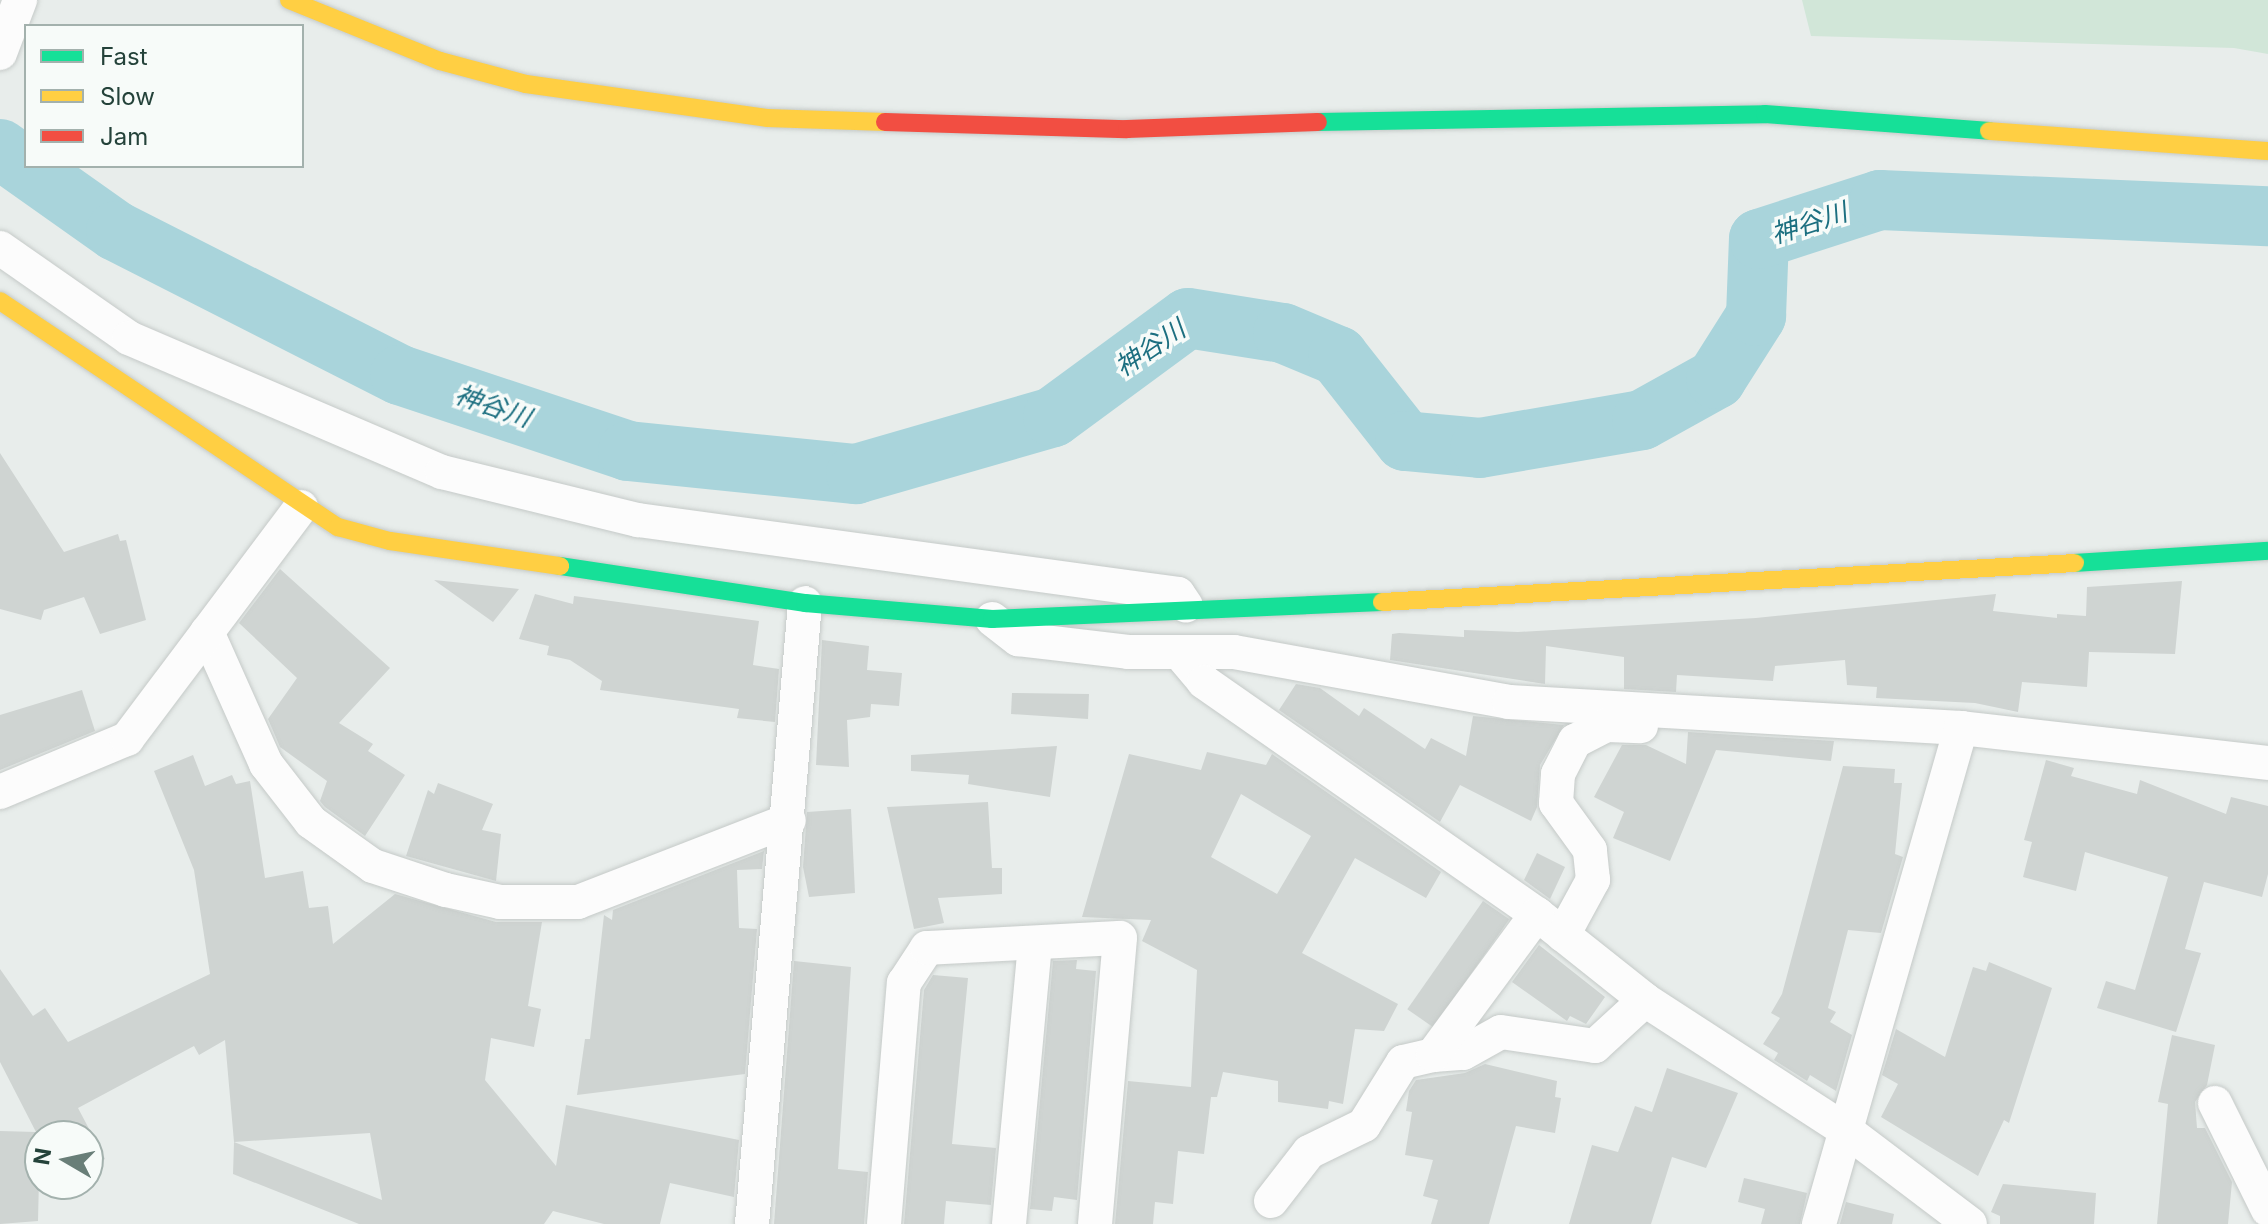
<!DOCTYPE html>
<html>
<head>
<meta charset="utf-8">
<style>
  body { margin:0 }
  #map { position:relative; width:2268px; height:1224px; overflow:hidden; background:#e8edeb; font-family:Inter,"Noto Sans JP",sans-serif }
  div>[style] { position:absolute }
  [style*='--x'] { left:calc(var(--x)*1px); top:calc(var(--y)*1px); width:calc(var(--w)*1px); rotate:calc(var(--a)*1deg) }
  .green>* { inset:0; background:#d1e6d8 }
  .river>* { height:60px; margin:-30px; padding:0 30px; transform-origin:30px; border-radius:30px; background:#a9d4db }
  .building>* { inset:0; background:#cfd4d2; transform-origin:0 0 }
  .roads { filter:drop-shadow(0 0 2px #c5cac8) drop-shadow(0 0 2px #c5cac8) }
  .street>* { height:34px; margin:-17px; padding:0 17px; transform-origin:17px; border-radius:17px; background:#fcfcfc }
  .fast>* { height:18px; margin:-9px; padding:0 9px; transform-origin:9px; border-radius:9px; background:#16e098 }
  .slow>* { height:18px; margin:-9px; padding:0 9px; transform-origin:9px; border-radius:9px; background:#ffcf43 }
  .jam>* { height:18px; margin:-9px; padding:0 9px; transform-origin:9px; border-radius:9px; background:#f24e42 }
  span { translate:-50% -50%; white-space:nowrap; text-align:center; line-height:1.15; -webkit-text-stroke:7px #f7fbf9; paint-order:stroke }
  .water-label { font-size:26px; color:#1c6f80; font-style:italic }
  .legend { position:absolute; left:24px; top:24px; width:280px; height:144px; box-sizing:border-box; background:#f7fbf9; border:2px solid #a3b1ad; margin:0; padding:10px 14px; list-style:none; font-size:24px; color:#24423a }
  .legend li { display:flex; align-items:center; gap:16px; height:40px }
  .legend b { width:40px; border:2px solid #a3b1ad }
  .north { position:absolute; left:24px; top:1120px; width:80px; height:80px; box-sizing:border-box; background:#f7fbf9; border:2px solid #a3b1ad; border-radius:50%; rotate:279deg; font-size:22px; font-weight:700; line-height:32px; text-align:center; color:#24423a }
  .north::after { content:''; display:block; margin:auto; width:28px; height:36px; background:#697e78; clip-path:polygon(50% 0,100% 100%,50% 72%,0 100%) }
</style>
</head>
<body>
<div id="map">
  <div class="green">
    <div style="clip-path:polygon(1802px 0,2268px 0,2268px 54px,2234px 48px,1811px 36px)"></div>
  </div>
  <div class="river">
    <div style="--x:0;--y:149;--w:142;--a:35.3"></div>
    <div style="--x:116;--y:231;--w:318;--a:26.9"></div>
    <div style="--x:400;--y:375;--w:240;--a:18.4"></div>
    <div style="--x:628;--y:451;--w:229;--a:5.8"></div>
    <div style="--x:856;--y:474;--w:205;--a:-16.1"></div>
    <div style="--x:1053;--y:417;--w:167;--a:-36.3"></div>
    <div style="--x:1188;--y:318;--w:96;--a:9"></div>
    <div style="--x:1283;--y:333;--w:60;--a:22.7"></div>
    <div style="--x:1338;--y:356;--w:108;--a:51.8"></div>
    <div style="--x:1405;--y:441;--w:75;--a:5.3"></div>
    <div style="--x:1480;--y:448;--w:164;--a:-9.8"></div>
    <div style="--x:1642;--y:420;--w:85;--a:-29"></div>
    <div style="--x:1716;--y:379;--w:75;--a:-57.6"></div>
    <div style="--x:1756;--y:316;--w:77;--a:-87.8"></div>
    <div style="--x:1759;--y:239;--w:127;--a:-17.9"></div>
    <div style="--x:1880;--y:200;--w:388;--a:2.4"></div>
  </div>
  <div class="building">
    <div style="clip-path:polygon(0 453px,64px 552px,118px 534px,120px 541px,126px 540px,146px 620px,100px 634px,84px 597px,44px 610px,41px 620px,0 609px)"></div>
    <div style="clip-path:polygon(280px 569px,390px 668px,339px 723px,373px 744px,368px 751px,405px 775px,365px 836px,325px 807px,320px 801px,327px 781px,280px 747px,268px 719px,297px 678px,239px 623px)"></div>
    <div style="clip-path:polygon(434px 580px,519px 589px,493px 622px)"></div>
    <div style="clip-path:polygon(2182px 581px,2175px 654px,2089px 652px,2087px 687px,2022px 682px,2018px 712px,1975px 703px,1876px 698px,1877px 687px,1847px 685px,1845px 660px,1775px 666px,1773px 681px,1677px 675px,1676px 692px,1624px 689px,1624px 657px,1546px 646px,1545px 684px,1390px 660px,1392px 634px,1399px 633px,1464px 637px,1464px 630px,1518px 632px,1756px 618px,1996px 594px,1993px 611px,2057px 618px,2057px 614px,2086px 616px,2087px 587px)"></div>
    <div style="clip-path:polygon(535px 594px,573px 604px,574px 596px,759px 621px,753px 665px,779px 669px,775px 722px,737px 718px,739px 709px,600px 690px,602px 681px,570px 660px,547px 655px,549px 646px,519px 639px)"></div>
    <div style="clip-path:polygon(822px 640px,869px 646px,867px 670px,902px 673px,899px 706px,871px 704px,870px 717px,847px 720px,849px 767px,816px 765px)"></div>
    <div style="clip-path:polygon(1296px 684px,1320px 688px,1359px 716px,1364px 708px,1425px 749px,1431px 738px,1466px 756px,1473px 716px,1564px 725px,1540px 765px,1537px 807px,1531px 821px,1460px 785px,1440px 822px,1279px 710px)"></div>
    <div style="clip-path:polygon(82px 690px,95px 731px,0 770px,0 715px)"></div>
    <div style="clip-path:polygon(1012px 693px,1089px 694px,1088px 719px,1011px 714px)"></div>
    <div style="clip-path:polygon(1688px 732px,1834px 741px,1831px 761px,1716px 750px,1670px 861px,1613px 838px,1624px 812px,1594px 797px,1622px 745px,1646px 745px,1686px 764px)"></div>
    <div style="clip-path:polygon(1057px 746px,1050px 797px,968px 784px,969px 775px,911px 771px,911px 755px)"></div>
    <div style="clip-path:polygon(evenodd,1207px 752px,1266px 765px,1272px 754px,1441px 872px,1426px 898px,1355px 858px,1302px 953px,1398px 1004px,1384px 1031px,1355px 1029px,1343px 1104px,1329px 1101px,1328px 1109px,1278px 1102px,1278px 1081px,1223px 1072px,1217px 1097px,1211px 1097px,1204px 1154px,1178px 1151px,1173px 1204px,1155px 1202px,1153px 1224px,1115px 1224px,1128px 1081px,1191px 1087px,1197px 970px,1142px 941px,1151px 920px,1082px 917px,1129px 754px,1201px 770px,1207px 752px,1241px 794px,1311px 836px,1277px 894px,1211px 857px,1241px 794px)"></div>
    <div style="clip-path:polygon(193px 755px,205px 786px,232px 775px,236px 784px,250px 781px,265px 878px,303px 871px,309px 908px,328px 906px,333px 944px,395px 894px,496px 922px,542px 922px,528px 1006px,541px 1009px,534px 1047px,491px 1038px,485px 1080px,556px 1166px,566px 1105px,739px 1140px,734px 1197px,670px 1183px,660px 1224px,604px 1224px,553px 1211px,544px 1224px,359px 1224px,233px 1174px,234px 1142px,382px 1200px,370px 1133px,234px 1142px,225px 1040px,199px 1055px,194px 1046px,78px 1108px,105px 1159px,89px 1167px,88px 1136px,40px 1136px,38px 1221px,0 1224px,0 1131px,36px 1132px,0 1062px,0 969px,33px 1016px,45px 1008px,68px 1042px,210px 974px,194px 870px,154px 771px)"></div>
    <div style="clip-path:polygon(2046px 760px,2074px 768px,2071px 776px,2137px 794px,2140px 780px,2226px 814px,2231px 797px,2268px 806px,2268px 874px,2262px 897px,2204px 882px,2185px 949px,2201px 953px,2176px 1032px,2097px 1008px,2106px 981px,2135px 990px,2168px 877px,2085px 852px,2076px 891px,2023px 877px,2032px 842px,2024px 840px)"></div>
    <div style="clip-path:polygon(1843px 766px,1895px 769px,1894px 783px,1902px 783px,1895px 854px,1903px 857px,1881px 933px,1848px 930px,1828px 1008px,1836px 1012px,1830px 1022px,1852px 1035px,1836px 1091px,1810px 1075px,1807px 1081px,1774px 1060px,1778px 1053px,1763px 1044px,1780px 1018px,1771px 1013px,1782px 994px)"></div>
    <div style="clip-path:polygon(438px 783px,493px 804px,482px 830px,501px 834px,496px 881px,406px 856px,428px 790px,434px 794px)"></div>
    <div style="clip-path:polygon(988px 802px,992px 868px,1002px 868px,1002px 894px,938px 898px,944px 923px,914px 929px,887px 807px)"></div>
    <div style="clip-path:polygon(851px 809px,855px 893px,809px 897px,803px 867px,807px 812px)"></div>
    <div style="clip-path:polygon(764px 851px,762px 869px,737px 870px,739px 928px,757px 929px,745px 1074px,577px 1095px,585px 1039px,590px 1039px,604px 915px,612px 920px,613px 910px)"></div>
    <div style="clip-path:polygon(1537px 853px,1565px 867px,1550px 899px,1524px 880px)"></div>
    <div style="left:1483px;top:901px;width:32px;height:132px;rotate:35deg"></div>
    <div style="clip-path:polygon(1539px 945px,1605px 997px,1586px 1024px,1570px 1016px,1567px 1021px,1512px 982px)"></div>
    <div style="clip-path:polygon(1077px 960px,1076px 969px,1096px 971px,1077px 1200px,1054px 1197px,1052px 1211px,1030px 1209px,1053px 961px)"></div>
    <div style="clip-path:polygon(794px 961px,851px 967px,838px 1169px,868px 1172px,864px 1224px,774px 1224px)"></div>
    <div style="clip-path:polygon(1989px 962px,2052px 988px,2009px 1123px,2004px 1120px,1978px 1176px,1881px 1117px,1898px 1084px,1882px 1075px,1896px 1029px,1945px 1057px,1973px 967px,1986px 971px)"></div>
    <div style="clip-path:polygon(933px 975px,968px 978px,952px 1144px,996px 1148px,991px 1205px,946px 1201px,944px 1224px,904px 1224px,924px 990px)"></div>
    <div style="clip-path:polygon(2172px 1035px,2215px 1045px,2207px 1085px,2195px 1102px,2197px 1128px,2205px 1128px,2232px 1182px,2228px 1224px,2157px 1224px,2168px 1104px,2158px 1102px)"></div>
    <div style="clip-path:polygon(1485px 1064px,1557px 1081px,1555px 1097px,1561px 1098px,1555px 1133px,1516px 1126px,1489px 1224px,1431px 1224px,1438px 1200px,1423px 1196px,1433px 1160px,1405px 1155px,1412px 1112px,1406px 1111px,1409px 1091px,1416px 1080px,1465px 1073px)"></div>
    <div style="clip-path:polygon(1667px 1068px,1738px 1093px,1706px 1168px,1672px 1157px,1651px 1224px,1569px 1224px,1592px 1145px,1618px 1152px,1635px 1106px,1652px 1112px)"></div>
    <div style="clip-path:polygon(1744px 1178px,1807px 1193px,1800px 1224px,1761px 1224px,1765px 1209px,1738px 1202px)"></div>
    <div style="clip-path:polygon(2003px 1184px,2096px 1193px,2094px 1224px,2000px 1224px,2000px 1216px,1991px 1212px)"></div>
    <div style="clip-path:polygon(1846px 1202px,1894px 1214px,1892px 1224px,1840px 1224px)"></div>
  </div>
  <div class="roads">
    <div class="street">
      <div style="--x:0;--y:53;--w:57;--a:-69.3"></div>
      <div style="--x:0;--y:248;--w:157;--a:34.9"></div>
      <div style="--x:129;--y:338;--w:340;--a:23.2"></div>
      <div style="--x:442;--y:472;--w:202;--a:13.8"></div>
      <div style="--x:638;--y:520;--w:545;--a:7.8"></div>
      <div style="--x:1178;--y:594;--w:14;--a:56"></div>
      <div style="--x:992;--y:619;--w:33;--a:38"></div>
      <div style="--x:1018;--y:639;--w:111;--a:6.7"></div>
      <div style="--x:1128;--y:652;--w:106;--a:0"></div>
      <div style="--x:1234;--y:652;--w:280;--a:10.3"></div>
      <div style="--x:1509;--y:702;--w:453;--a:3.3"></div>
      <div style="--x:1961;--y:728;--w:309;--a:6.5"></div>
      <div style="--x:207;--y:632;--w:145;--a:65.9"></div>
      <div style="--x:266;--y:764;--w:73;--a:52.2"></div>
      <div style="--x:311;--y:822;--w:76;--a:35.4"></div>
      <div style="--x:373;--y:866;--w:77;--a:18.2"></div>
      <div style="--x:446;--y:890;--w:55;--a:12.5"></div>
      <div style="--x:500;--y:902;--w:78;--a:0"></div>
      <div style="--x:578;--y:902;--w:226;--a:-21.2"></div>
      <div style="--x:1179;--y:652;--w:39;--a:50"></div>
      <div style="--x:1204;--y:682;--w:406;--a:34.9"></div>
      <div style="--x:1537;--y:914;--w:138;--a:38.5"></div>
      <div style="--x:1645;--y:1000;--w:241;--a:33"></div>
      <div style="--x:1847;--y:1131;--w:154;--a:37.1"></div>
      <div style="--x:0;--y:792;--w:138;--a:-22.7"></div>
      <div style="--x:127;--y:739;--w:290;--a:-53.1"></div>
      <div style="--x:1563;--y:935;--w:63;--a:-61.4"></div>
      <div style="--x:1593;--y:880;--w:30;--a:-96"></div>
      <div style="--x:1590;--y:850;--w:58;--a:-125.9"></div>
      <div style="--x:1556;--y:803;--w:29;--a:-86"></div>
      <div style="--x:1558;--y:774;--w:37;--a:-63"></div>
      <div style="--x:1575;--y:741;--w:36;--a:-27"></div>
      <div style="--x:1607;--y:725;--w:34;--a:2"></div>
      <div style="--x:1433;--y:1055;--w:30;--a:-4"></div>
      <div style="--x:1463;--y:1053;--w:43;--a:-28.9"></div>
      <div style="--x:1501;--y:1032;--w:95;--a:8.5"></div>
      <div style="--x:1595;--y:1046;--w:68;--a:-42.6"></div>
      <div style="--x:2215;--y:1103;--w:119;--a:63.6"></div>
      <div style="--x:1271;--y:1201;--w:62;--a:-52.2"></div>
      <div style="--x:1309;--y:1152;--w:61;--a:-26.1"></div>
      <div style="--x:1364;--y:1125;--w:74;--a:-58.2"></div>
      <div style="--x:1403;--y:1062;--w:31;--a:-13"></div>
      <div style="--x:1433;--y:1055;--w:175;--a:-53.6"></div>
      <div style="--x:752;--y:1224;--w:623;--a:-85.12"></div>
      <div style="--x:884;--y:1224;--w:242;--a:-85.3"></div>
      <div style="--x:904;--y:983;--w:42;--a:-56.7"></div>
      <div style="--x:927;--y:948;--w:193;--a:-3"></div>
      <div style="--x:1120;--y:938;--w:287;--a:95"></div>
      <div style="--x:1009;--y:1224;--w:282;--a:-84.7"></div>
      <div style="--x:1819;--y:1224;--w:516;--a:-74.02"></div>
    </div>
    <div class="fast">
      <div style="--x:1318;--y:122;--w:447;--a:-1"></div>
      <div style="--x:1765;--y:114;--w:225;--a:4.3"></div>
      <div style="--x:2075;--y:563;--w:193;--a:-3.6"></div>
      <div style="--x:560;--y:566;--w:248;--a:8.6"></div>
      <div style="--x:805;--y:603;--w:188;--a:4.9"></div>
      <div style="--x:992;--y:619;--w:390;--a:-2.5"></div>
    </div>
    <div class="slow">
      <div style="--x:289;--y:0;--w:163;--a:22"></div>
      <div style="--x:440;--y:61;--w:89;--a:15"></div>
      <div style="--x:526;--y:84;--w:243;--a:8"></div>
      <div style="--x:767;--y:118;--w:118;--a:1.9"></div>
      <div style="--x:1989;--y:131;--w:280;--a:4.1"></div>
      <div style="--x:0;--y:301;--w:407;--a:33.8"></div>
      <div style="--x:338;--y:527;--w:54;--a:15.1"></div>
      <div style="--x:390;--y:541;--w:172;--a:8.4"></div>
      <div style="--x:1382;--y:602;--w:694;--a:-3.22"></div>
    </div>
    <div class="jam">
      <div style="--x:885;--y:122;--w:242;--a:1.7"></div>
      <div style="--x:1127;--y:129;--w:191;--a:-2.1"></div>
    </div>
  </div>
  <div class="water-label">
    <span style="left:1809px;top:223px;rotate:-18deg">神谷川</span>
    <span style="left:1150px;top:348px;rotate:-34deg">神谷川</span>
    <span style="left:493px;top:406px;rotate:19deg">神谷川</span>
  </div>
  <ul class="legend">
  <li><b style="height:10px;background:#16e098"></b>Fast</li>
  <li><b style="height:10px;background:#ffcf43"></b>Slow</li>
  <li><b style="height:10px;background:#f24e42"></b>Jam</li>
  </ul>
  <div class="north">N</div>
</div>
</body>
</html>
